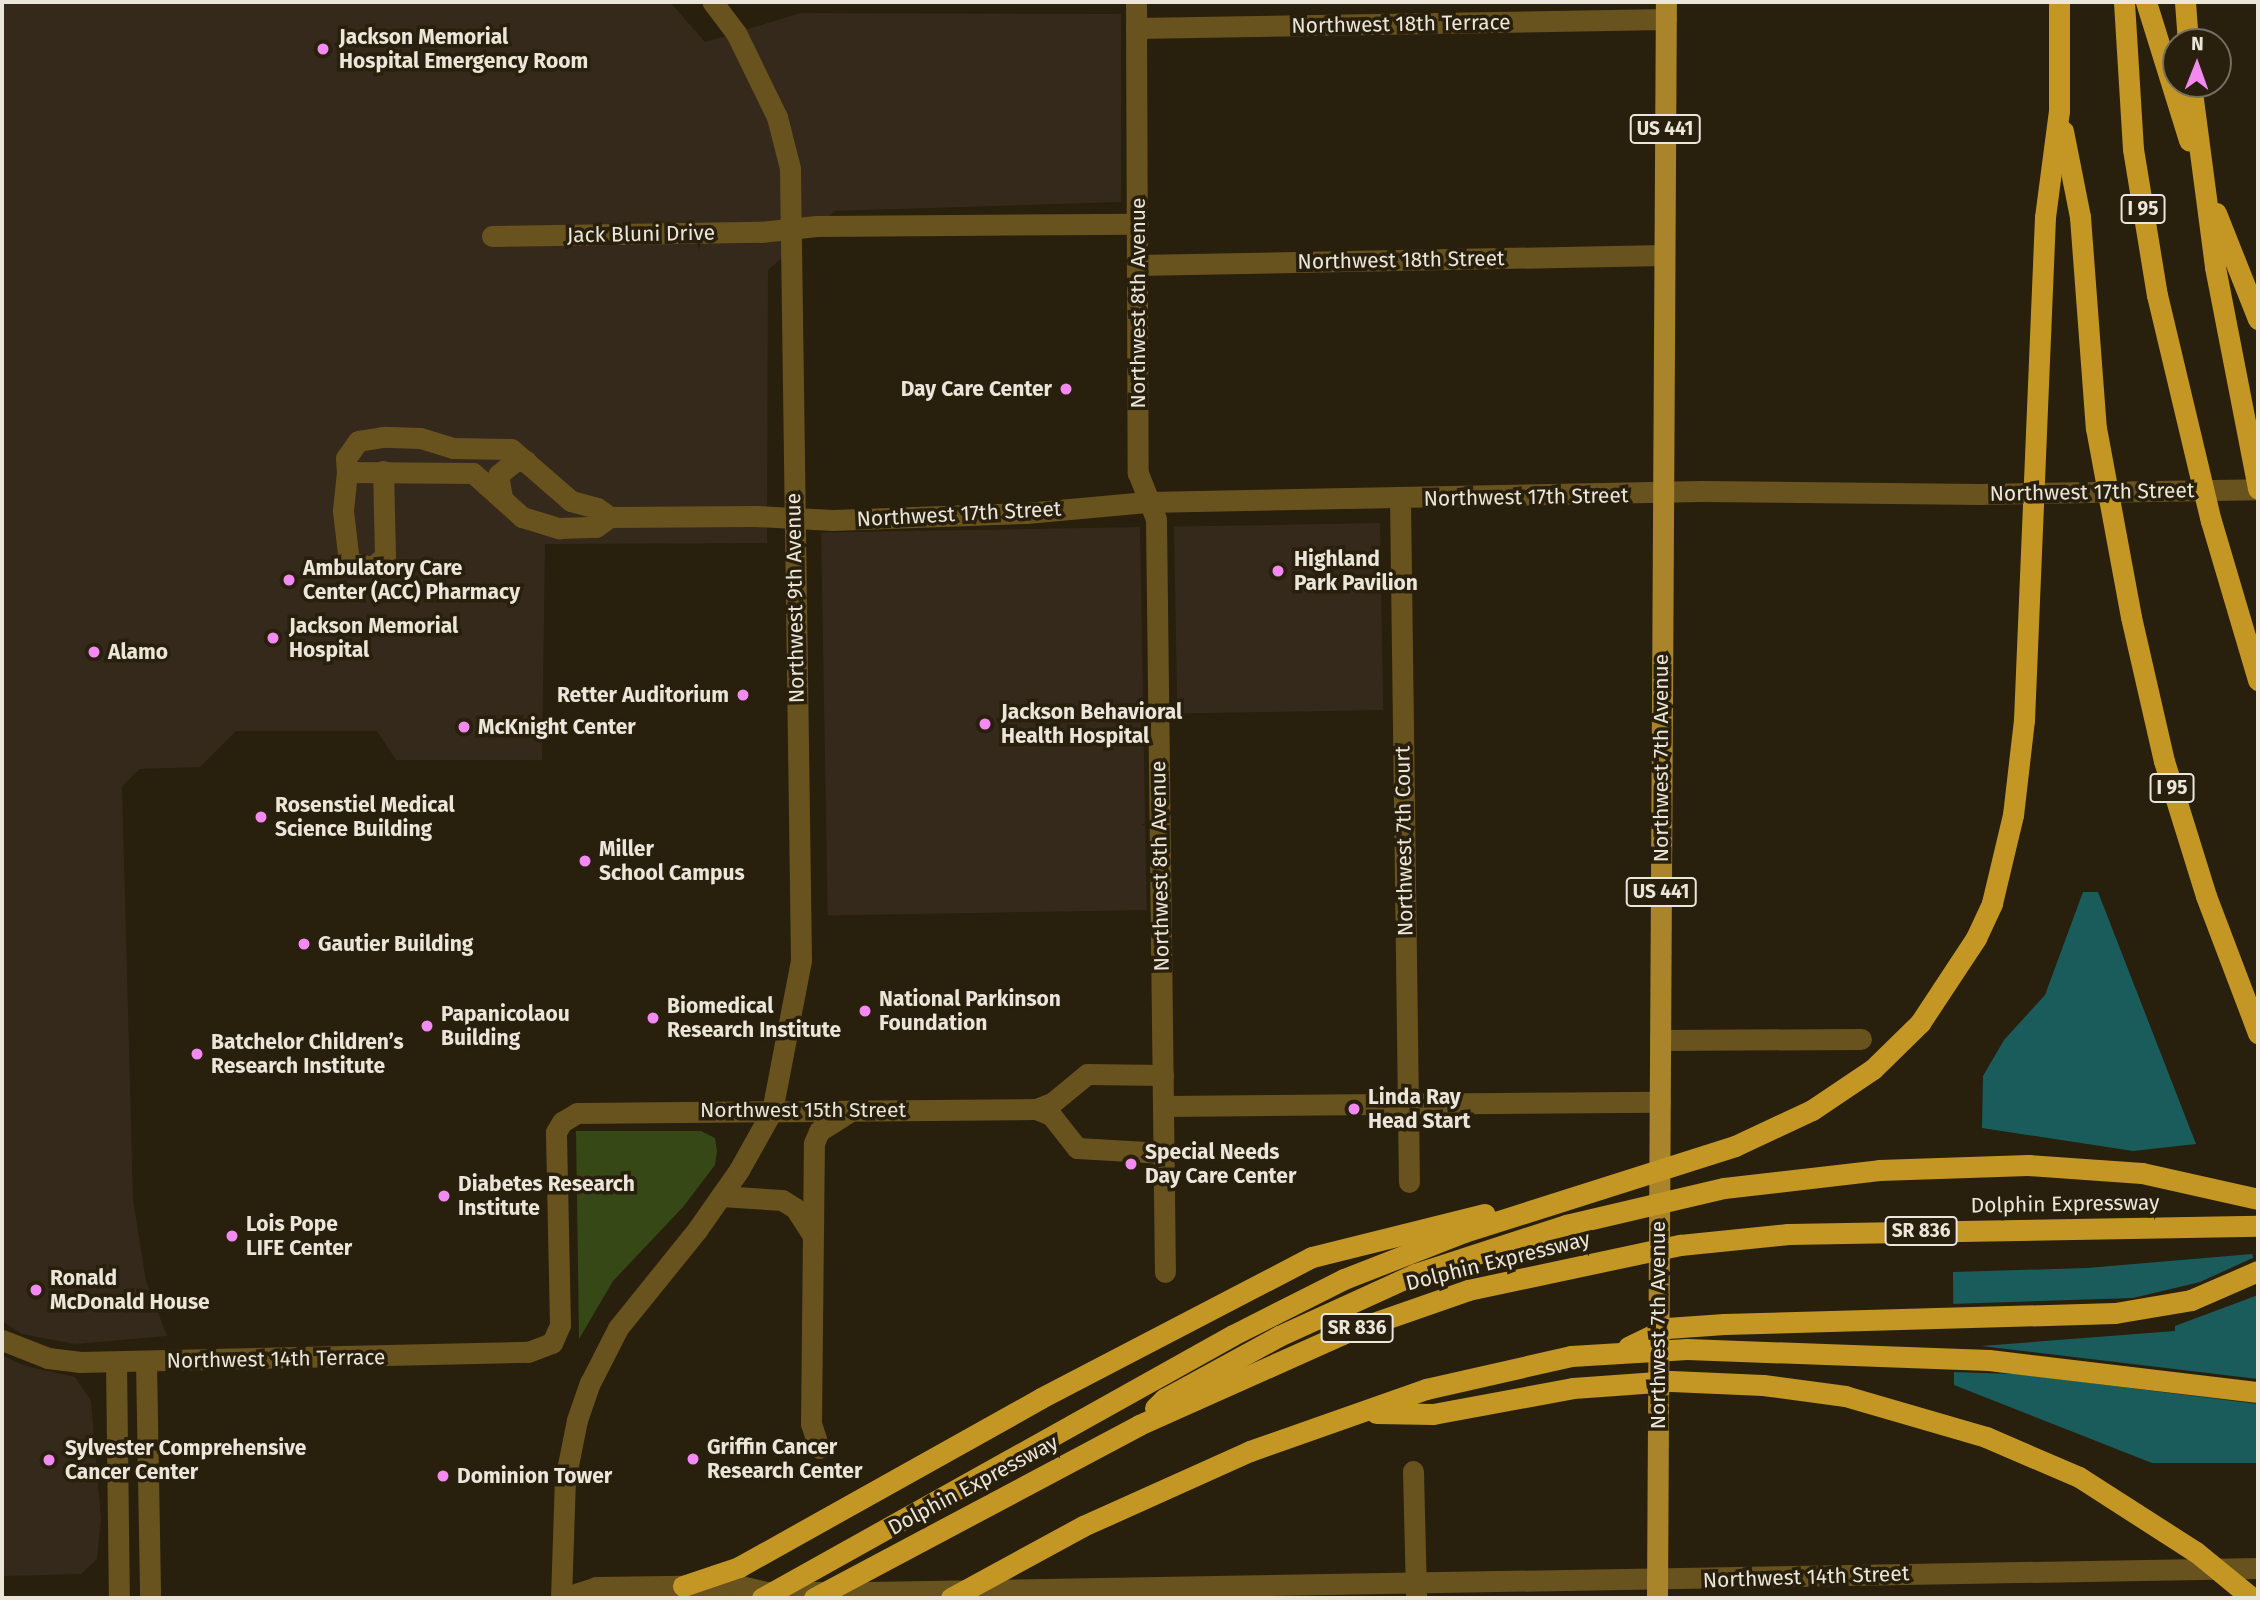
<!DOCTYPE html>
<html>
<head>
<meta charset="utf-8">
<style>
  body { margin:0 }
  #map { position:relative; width:2260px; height:1600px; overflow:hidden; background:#281f0d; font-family:"Fira Sans",sans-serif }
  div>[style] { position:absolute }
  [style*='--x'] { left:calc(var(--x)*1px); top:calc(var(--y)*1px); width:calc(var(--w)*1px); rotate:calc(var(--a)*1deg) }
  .medical>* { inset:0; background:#35291b; transform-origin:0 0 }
  .green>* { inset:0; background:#354816 }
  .water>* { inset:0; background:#1a5c5c }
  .pier>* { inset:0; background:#281f0d }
  .minor>* { height:21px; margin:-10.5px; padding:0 10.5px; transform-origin:10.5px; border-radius:10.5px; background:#68521e }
  .major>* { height:21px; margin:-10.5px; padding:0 10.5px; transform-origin:10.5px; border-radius:10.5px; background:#a9842a }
  .highway>* { height:21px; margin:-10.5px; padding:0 10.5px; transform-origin:10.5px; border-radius:10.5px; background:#c49724 }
  .dots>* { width:19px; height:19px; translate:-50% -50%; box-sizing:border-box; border:4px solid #281f0d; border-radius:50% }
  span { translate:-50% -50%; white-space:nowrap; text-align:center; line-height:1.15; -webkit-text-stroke:7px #281f0d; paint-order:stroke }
  .shield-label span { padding:2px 5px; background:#281f0d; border:2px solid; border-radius:5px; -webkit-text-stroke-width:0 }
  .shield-label { font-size:19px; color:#ece5da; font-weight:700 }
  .street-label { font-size:21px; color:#ece5da }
  .poi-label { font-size:21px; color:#ece5da; font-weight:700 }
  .left { translate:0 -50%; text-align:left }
  .right { translate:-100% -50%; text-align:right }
  .frame { position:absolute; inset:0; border:4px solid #ece5da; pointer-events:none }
  .north { position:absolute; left:2162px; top:28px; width:70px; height:70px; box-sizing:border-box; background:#281f0d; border:2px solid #766e5f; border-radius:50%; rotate:1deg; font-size:19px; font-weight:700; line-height:28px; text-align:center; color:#ece5da }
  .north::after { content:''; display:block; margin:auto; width:24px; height:32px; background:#f38af2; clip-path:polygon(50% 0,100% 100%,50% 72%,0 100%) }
</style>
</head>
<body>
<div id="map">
  <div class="medical">
    <div style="clip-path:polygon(2px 2px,670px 2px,705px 42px,801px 13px,1121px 14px,1121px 202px,835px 211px,768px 270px,767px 543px,545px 544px,542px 760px,396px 760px,377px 731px,236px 731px,200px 767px,140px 769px,122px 786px,133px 1200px,146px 1281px,167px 1336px,75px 1344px,22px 1334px,2px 1321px)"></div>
    <div style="left:1380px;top:523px;width:187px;height:206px;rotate:89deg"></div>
    <div style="left:1140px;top:527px;width:383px;height:319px;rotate:89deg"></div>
    <div style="clip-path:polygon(2px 1355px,25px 1366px,75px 1377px,91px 1401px,101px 1519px,97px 1559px,81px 1574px,2px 1576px)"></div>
  </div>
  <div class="green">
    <div style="clip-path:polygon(576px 1131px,701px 1131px,715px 1138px,717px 1151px,715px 1165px,683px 1207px,613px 1281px,579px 1339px)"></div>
  </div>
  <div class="water">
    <div style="clip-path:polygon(2083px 892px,2098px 892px,2196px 1144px,2133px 1151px,1982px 1128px,1983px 1076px,2004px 1040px,2045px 995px)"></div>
    <div style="clip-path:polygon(2252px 1254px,2258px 1270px,2258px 1463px,2152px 1463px,1954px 1385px,1953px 1272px,2087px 1268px)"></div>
  </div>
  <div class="pier">
    <div style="clip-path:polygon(2257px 1256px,2258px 1295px,2175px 1326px,2175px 1331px,1981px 1346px,2258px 1379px,2258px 1404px,2017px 1374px,1950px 1372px,1950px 1304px,2133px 1298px,2200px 1282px)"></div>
  </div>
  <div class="minor">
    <div style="--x:1136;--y:2;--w:471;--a:89.8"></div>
    <div style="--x:1138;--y:473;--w:49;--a:68.6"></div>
    <div style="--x:1156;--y:519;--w:753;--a:89.32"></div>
    <div style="--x:1136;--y:28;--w:530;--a:-0.97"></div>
    <div style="--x:492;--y:236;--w:268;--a:-0.9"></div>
    <div style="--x:760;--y:232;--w:57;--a:-6"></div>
    <div style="--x:817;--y:226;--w:321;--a:-0.4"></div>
    <div style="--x:1137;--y:265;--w:527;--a:-1.09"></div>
    <div style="--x:347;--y:472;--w:39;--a:96"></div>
    <div style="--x:343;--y:511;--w:51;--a:83.3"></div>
    <div style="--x:349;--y:562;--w:25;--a:12"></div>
    <div style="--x:373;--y:567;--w:16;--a:-43"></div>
    <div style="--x:385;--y:556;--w:85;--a:-91.3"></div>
    <div style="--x:502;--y:497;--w:22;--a:-100"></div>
    <div style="--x:498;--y:475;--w:22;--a:-39"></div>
    <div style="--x:515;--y:461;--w:11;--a:0"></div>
    <div style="--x:1400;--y:499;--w:683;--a:89.25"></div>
    <div style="--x:610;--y:517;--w:16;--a:-145"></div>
    <div style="--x:597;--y:508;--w:27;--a:-165"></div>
    <div style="--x:571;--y:501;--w:79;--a:-139.1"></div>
    <div style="--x:511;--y:449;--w:58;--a:-179"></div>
    <div style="--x:453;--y:448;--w:34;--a:-163"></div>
    <div style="--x:420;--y:438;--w:37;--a:-178"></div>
    <div style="--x:383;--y:437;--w:25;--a:171"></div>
    <div style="--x:358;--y:441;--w:21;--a:125"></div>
    <div style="--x:346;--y:458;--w:14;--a:86"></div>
    <div style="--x:347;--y:472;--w:126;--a:0.5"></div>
    <div style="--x:473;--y:473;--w:66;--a:41.9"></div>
    <div style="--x:522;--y:517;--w:39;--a:17"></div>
    <div style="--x:559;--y:528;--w:37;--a:-2"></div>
    <div style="--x:596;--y:527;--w:17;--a:-36"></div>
    <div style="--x:610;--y:517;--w:146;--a:-0.4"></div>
    <div style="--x:756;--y:516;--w:77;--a:3"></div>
    <div style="--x:833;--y:520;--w:193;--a:-2.1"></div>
    <div style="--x:1026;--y:513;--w:121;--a:-5.2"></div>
    <div style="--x:1147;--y:502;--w:554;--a:-1.14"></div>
    <div style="--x:1701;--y:491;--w:278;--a:0.6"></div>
    <div style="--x:1979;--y:494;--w:279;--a:-1"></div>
    <div style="--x:1660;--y:1040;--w:201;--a:-0.3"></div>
    <div style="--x:1164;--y:1106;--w:496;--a:-0.5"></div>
    <div style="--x:1036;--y:1109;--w:16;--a:22"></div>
    <div style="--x:1051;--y:1115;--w:42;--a:51.8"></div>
    <div style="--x:1077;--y:1148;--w:87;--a:3.3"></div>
    <div style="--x:721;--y:1196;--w:61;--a:3.8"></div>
    <div style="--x:782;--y:1200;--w:15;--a:32"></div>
    <div style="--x:795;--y:1208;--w:31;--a:57"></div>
    <div style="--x:2;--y:1340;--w:49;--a:21.4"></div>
    <div style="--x:48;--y:1358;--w:31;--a:7"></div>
    <div style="--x:79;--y:1362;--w:449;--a:-1.3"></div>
    <div style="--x:528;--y:1352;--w:26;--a:-21"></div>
    <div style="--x:552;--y:1343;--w:20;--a:-66"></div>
    <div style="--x:560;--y:1325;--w:193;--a:-91.2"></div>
    <div style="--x:556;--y:1132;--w:12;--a:-59"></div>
    <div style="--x:562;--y:1122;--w:17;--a:-31"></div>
    <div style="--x:577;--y:1113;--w:459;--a:-0.5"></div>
    <div style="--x:1036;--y:1109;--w:17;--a:-21"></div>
    <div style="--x:1052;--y:1103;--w:45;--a:-39.6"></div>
    <div style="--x:1087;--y:1074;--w:76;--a:0.8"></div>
    <div style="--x:146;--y:1361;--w:237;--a:89"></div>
    <div style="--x:116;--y:1362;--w:236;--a:89.3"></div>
    <div style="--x:819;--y:1448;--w:25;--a:-108"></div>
    <div style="--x:811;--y:1424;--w:281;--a:-89.4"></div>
    <div style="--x:814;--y:1143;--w:13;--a:-67"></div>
    <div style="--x:819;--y:1131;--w:36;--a:-32"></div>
    <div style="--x:1413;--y:1471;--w:127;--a:88.6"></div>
    <div style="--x:561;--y:1598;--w:118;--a:-88.1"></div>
    <div style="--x:565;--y:1480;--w:61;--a:-78.7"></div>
    <div style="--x:577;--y:1420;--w:39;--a:-71"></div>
    <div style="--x:590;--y:1383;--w:62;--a:-63"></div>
    <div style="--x:618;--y:1328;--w:126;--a:-51.1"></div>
    <div style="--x:697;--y:1230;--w:73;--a:-55"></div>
    <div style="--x:739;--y:1170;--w:68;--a:-60.8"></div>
    <div style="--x:772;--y:1111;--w:154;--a:-79.1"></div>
    <div style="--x:801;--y:960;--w:792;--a:-90.8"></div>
    <div style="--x:790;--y:168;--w:53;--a:-104.3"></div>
    <div style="--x:777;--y:117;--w:93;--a:-116"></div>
    <div style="--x:736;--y:33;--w:39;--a:-127"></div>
    <div style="--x:563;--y:1598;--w:35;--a:-18"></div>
    <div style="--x:596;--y:1587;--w:140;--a:-0.8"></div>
    <div style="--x:736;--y:1585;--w:32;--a:13"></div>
    <div style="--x:767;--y:1592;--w:100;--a:0"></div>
    <div style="--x:867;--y:1592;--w:1391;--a:-0.99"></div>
  </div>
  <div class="major">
    <div style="--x:1657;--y:1598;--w:1596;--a:-89.68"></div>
  </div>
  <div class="highway">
    <div style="--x:2124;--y:2;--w:147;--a:86.5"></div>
    <div style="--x:2133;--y:149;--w:148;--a:80.7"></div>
    <div style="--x:2157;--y:295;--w:232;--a:76.6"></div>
    <div style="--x:2211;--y:521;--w:166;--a:73.5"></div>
    <div style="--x:2146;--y:2;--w:145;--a:72.7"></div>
    <div style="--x:2185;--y:2;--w:40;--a:85.7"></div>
    <div style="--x:2191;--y:84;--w:185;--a:82.5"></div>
    <div style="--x:2215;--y:267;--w:226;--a:79"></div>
    <div style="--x:2063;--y:131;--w:88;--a:78.8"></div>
    <div style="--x:2080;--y:217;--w:212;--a:85.7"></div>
    <div style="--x:2096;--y:428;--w:192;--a:79.5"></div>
    <div style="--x:2131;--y:617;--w:148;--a:77.1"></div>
    <div style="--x:2164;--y:761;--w:141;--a:72.7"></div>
    <div style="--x:2206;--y:896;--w:147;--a:69.2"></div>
    <div style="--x:2216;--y:213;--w:114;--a:68.4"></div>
    <div style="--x:1628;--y:1347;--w:43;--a:-26"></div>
    <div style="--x:1667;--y:1328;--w:57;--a:-4"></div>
    <div style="--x:1724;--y:1324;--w:391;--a:-1.6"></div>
    <div style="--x:2115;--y:1313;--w:77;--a:-9.7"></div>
    <div style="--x:2191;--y:1300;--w:73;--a:-23.4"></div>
    <div style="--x:1155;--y:1408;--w:13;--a:-45"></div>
    <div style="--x:1164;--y:1399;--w:131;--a:-28.7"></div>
    <div style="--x:1279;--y:1336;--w:149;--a:-24.5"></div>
    <div style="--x:1415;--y:1274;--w:159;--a:-18"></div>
    <div style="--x:1566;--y:1225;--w:162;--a:-13.2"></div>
    <div style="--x:1724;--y:1188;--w:156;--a:-6.6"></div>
    <div style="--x:1879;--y:1170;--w:149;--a:-1.9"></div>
    <div style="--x:2028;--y:1165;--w:114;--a:4"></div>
    <div style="--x:2142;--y:1173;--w:119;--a:12.6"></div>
    <div style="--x:1376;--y:1413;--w:57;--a:1"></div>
    <div style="--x:1433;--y:1414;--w:142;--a:-10.5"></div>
    <div style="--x:1573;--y:1388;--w:98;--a:-4.1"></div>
    <div style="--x:1671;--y:1381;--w:92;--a:2.5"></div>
    <div style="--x:1763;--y:1385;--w:83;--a:7.6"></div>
    <div style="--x:1845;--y:1396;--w:147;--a:16.2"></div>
    <div style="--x:1986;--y:1437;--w:101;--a:23.3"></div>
    <div style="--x:2079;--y:1477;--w:139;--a:32.7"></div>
    <div style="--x:2196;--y:1552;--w:72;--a:39.4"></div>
    <div style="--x:683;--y:1586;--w:59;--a:-18.7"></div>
    <div style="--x:739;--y:1567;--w:346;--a:-29.2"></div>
    <div style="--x:1041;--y:1398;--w:305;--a:-27.5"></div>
    <div style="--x:1312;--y:1257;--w:178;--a:-14"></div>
    <div style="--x:762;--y:1598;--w:539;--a:-29.18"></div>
    <div style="--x:1233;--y:1335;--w:124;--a:-26.8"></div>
    <div style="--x:1344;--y:1279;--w:129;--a:-21.4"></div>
    <div style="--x:1464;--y:1232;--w:284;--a:-17.6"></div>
    <div style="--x:1735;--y:1146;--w:85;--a:-25.1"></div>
    <div style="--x:1812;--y:1110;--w:73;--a:-33.9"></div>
    <div style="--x:1873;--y:1069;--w:66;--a:-44.4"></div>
    <div style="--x:1920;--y:1023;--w:102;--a:-56.6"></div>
    <div style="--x:1976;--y:938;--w:38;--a:-65"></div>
    <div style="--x:1992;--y:903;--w:90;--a:-76.6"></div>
    <div style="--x:2013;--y:815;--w:96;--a:-83.4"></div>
    <div style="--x:2024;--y:720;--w:503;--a:-87.61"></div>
    <div style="--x:2045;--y:217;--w:107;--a:-82.5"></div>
    <div style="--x:2059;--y:111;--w:109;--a:-90"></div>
    <div style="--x:814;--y:1598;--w:368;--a:-28"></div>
    <div style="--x:1139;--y:1425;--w:222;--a:-24.1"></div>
    <div style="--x:1342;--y:1334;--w:133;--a:-19.2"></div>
    <div style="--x:1468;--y:1290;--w:217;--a:-12"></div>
    <div style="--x:1680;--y:1245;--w:109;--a:-5.8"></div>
    <div style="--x:1788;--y:1234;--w:470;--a:-1"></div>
    <div style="--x:951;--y:1598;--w:150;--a:-28.6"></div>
    <div style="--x:1083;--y:1526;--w:183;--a:-24.2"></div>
    <div style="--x:1250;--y:1451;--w:187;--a:-19.4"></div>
    <div style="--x:1426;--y:1389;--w:149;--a:-12.8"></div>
    <div style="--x:1571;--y:1356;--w:116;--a:-3.5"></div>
    <div style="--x:1687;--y:1349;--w:302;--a:2.1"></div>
    <div style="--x:1989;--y:1360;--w:271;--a:6.8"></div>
  </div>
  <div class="dots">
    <div style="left:323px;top:49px;background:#f38af2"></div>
    <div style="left:1066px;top:389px;background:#f38af2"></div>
    <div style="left:1278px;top:571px;background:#f38af2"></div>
    <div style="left:289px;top:580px;background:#f38af2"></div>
    <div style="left:273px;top:638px;background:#f38af2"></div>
    <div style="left:94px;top:652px;background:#f38af2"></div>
    <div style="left:743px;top:695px;background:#f38af2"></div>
    <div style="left:985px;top:724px;background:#f38af2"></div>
    <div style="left:464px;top:727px;background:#f38af2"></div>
    <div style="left:261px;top:817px;background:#f38af2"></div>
    <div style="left:585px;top:861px;background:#f38af2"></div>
    <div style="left:304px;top:944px;background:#f38af2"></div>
    <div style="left:865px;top:1011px;background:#f38af2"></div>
    <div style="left:653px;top:1018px;background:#f38af2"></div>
    <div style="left:427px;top:1026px;background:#f38af2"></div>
    <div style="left:197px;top:1054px;background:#f38af2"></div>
    <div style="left:1354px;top:1109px;background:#f38af2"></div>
    <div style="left:1131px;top:1164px;background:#f38af2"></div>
    <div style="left:444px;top:1196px;background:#f38af2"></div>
    <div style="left:232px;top:1236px;background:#f38af2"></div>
    <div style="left:36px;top:1290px;background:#f38af2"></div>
    <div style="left:693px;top:1459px;background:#f38af2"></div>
    <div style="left:49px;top:1460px;background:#f38af2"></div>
    <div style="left:443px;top:1476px;background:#f38af2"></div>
  </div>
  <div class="shield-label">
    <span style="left:1665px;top:129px">US 441</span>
    <span style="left:2143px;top:209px">I 95</span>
    <span style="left:2172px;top:788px">I 95</span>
    <span style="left:1661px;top:892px">US 441</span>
    <span style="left:1921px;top:1231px">SR 836</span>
    <span style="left:1357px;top:1328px">SR 836</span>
  </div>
  <div class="street-label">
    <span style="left:1401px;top:24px;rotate:-1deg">Northwest 18th Terrace</span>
    <span style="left:641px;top:234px;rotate:-1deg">Jack Bluni Drive</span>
    <span style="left:1401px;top:260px;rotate:-1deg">Northwest 18th Street</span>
    <span style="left:1138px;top:303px;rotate:-90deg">Northwest 8th Avenue</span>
    <span style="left:2092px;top:492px;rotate:-1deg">Northwest 17th Street</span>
    <span style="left:1526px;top:497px;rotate:-1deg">Northwest 17th Street</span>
    <span style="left:959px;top:514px;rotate:-3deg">Northwest 17th Street</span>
    <span style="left:795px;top:598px;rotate:-91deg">Northwest 9th Avenue</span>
    <span style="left:1661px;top:758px;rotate:-90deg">Northwest 7th Avenue</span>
    <span style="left:1404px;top:841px;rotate:-91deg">Northwest 7th Court</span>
    <span style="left:1160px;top:866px;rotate:-91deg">Northwest 8th Avenue</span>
    <span style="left:803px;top:1110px">Northwest 15th Street</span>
    <span style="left:2065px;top:1204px;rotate:-1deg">Dolphin Expressway</span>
    <span style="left:1498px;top:1261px;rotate:-14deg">Dolphin Expressway</span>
    <span style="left:1658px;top:1325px;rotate:-90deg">Northwest 7th Avenue</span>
    <span style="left:276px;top:1359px;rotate:-1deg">Northwest 14th Terrace</span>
    <span style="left:973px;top:1485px;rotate:-28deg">Dolphin Expressway</span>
    <span style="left:1806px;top:1577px;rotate:-2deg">Northwest 14th Street</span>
  </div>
  <div class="poi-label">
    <span class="left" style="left:339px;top:49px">Jackson Memorial<br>Hospital Emergency Room</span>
    <span class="right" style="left:1052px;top:389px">Day Care Center</span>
    <span class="left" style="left:1294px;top:571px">Highland<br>Park Pavilion</span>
    <span class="left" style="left:303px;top:580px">Ambulatory Care<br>Center (ACC) Pharmacy</span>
    <span class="left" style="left:289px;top:638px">Jackson Memorial<br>Hospital</span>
    <span class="left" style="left:108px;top:652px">Alamo</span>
    <span class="right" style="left:729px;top:695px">Retter Auditorium</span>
    <span class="left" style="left:1001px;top:724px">Jackson Behavioral<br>Health Hospital</span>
    <span class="left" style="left:478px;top:727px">McKnight Center</span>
    <span class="left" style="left:275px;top:817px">Rosenstiel Medical<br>Science Building</span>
    <span class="left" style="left:599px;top:861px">Miller<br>School Campus</span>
    <span class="left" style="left:318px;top:944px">Gautier Building</span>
    <span class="left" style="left:879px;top:1011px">National Parkinson<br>Foundation</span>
    <span class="left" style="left:667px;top:1018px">Biomedical<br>Research Institute</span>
    <span class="left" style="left:441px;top:1026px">Papanicolaou<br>Building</span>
    <span class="left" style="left:211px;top:1054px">Batchelor Children’s<br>Research Institute</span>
    <span class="left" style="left:1368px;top:1109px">Linda Ray<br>Head Start</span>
    <span class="left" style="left:1145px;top:1164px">Special Needs<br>Day Care Center</span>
    <span class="left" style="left:458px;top:1196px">Diabetes Research<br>Institute</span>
    <span class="left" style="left:246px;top:1236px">Lois Pope<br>LIFE Center</span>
    <span class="left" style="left:50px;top:1290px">Ronald<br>McDonald House</span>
    <span class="left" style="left:707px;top:1459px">Griffin Cancer<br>Research Center</span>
    <span class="left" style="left:65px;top:1460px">Sylvester Comprehensive<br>Cancer Center</span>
    <span class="left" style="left:457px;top:1476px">Dominion Tower</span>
  </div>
  <div class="frame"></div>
  <div class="north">N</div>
</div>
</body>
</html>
